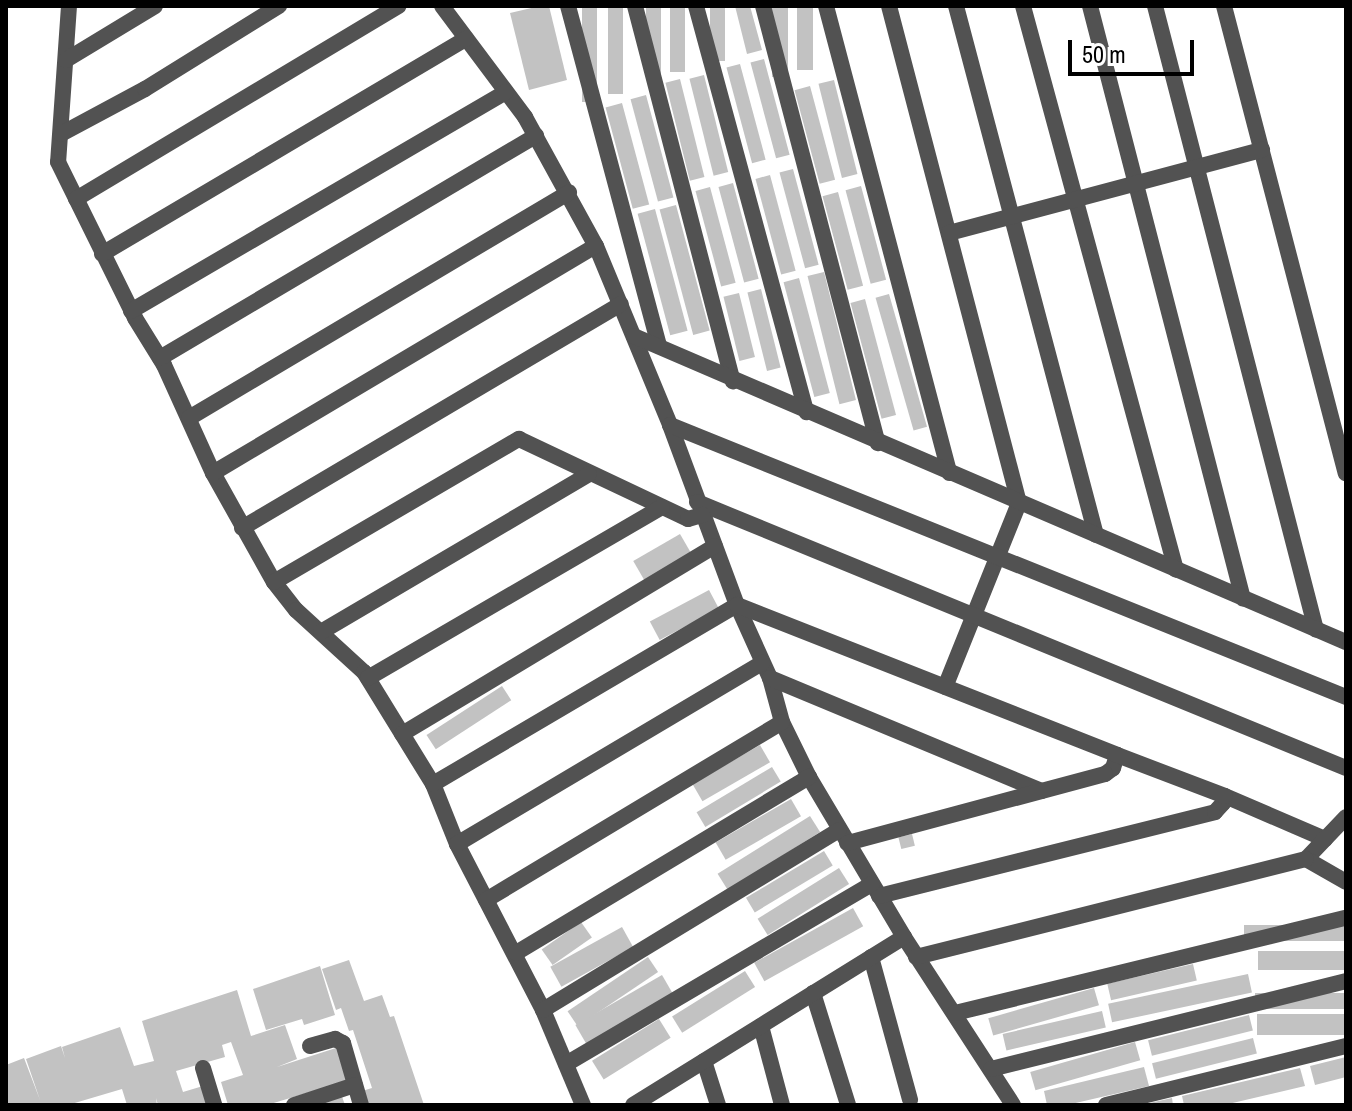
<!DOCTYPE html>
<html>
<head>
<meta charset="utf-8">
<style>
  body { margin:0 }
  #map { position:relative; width:1352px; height:1111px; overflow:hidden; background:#fff; font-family:"Archivo Narrow",sans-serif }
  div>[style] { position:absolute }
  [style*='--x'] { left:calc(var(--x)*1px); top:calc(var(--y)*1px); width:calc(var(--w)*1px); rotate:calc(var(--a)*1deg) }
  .building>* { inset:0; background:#c2c2c2; transform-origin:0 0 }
  .street>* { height:16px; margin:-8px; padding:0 8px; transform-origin:8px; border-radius:8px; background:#525252 }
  span { translate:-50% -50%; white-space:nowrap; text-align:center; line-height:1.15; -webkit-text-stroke:7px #fff; paint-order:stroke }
  .frame { position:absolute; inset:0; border:8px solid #000; pointer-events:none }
  .scale { position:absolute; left:1068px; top:40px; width:126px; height:36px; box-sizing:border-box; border:4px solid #000; border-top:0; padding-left:10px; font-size:24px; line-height:28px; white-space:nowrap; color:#000; -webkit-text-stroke:6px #fff; paint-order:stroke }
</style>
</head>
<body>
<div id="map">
  <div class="building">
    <div style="clip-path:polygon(540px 6px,549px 6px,567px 80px,529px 90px,510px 13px)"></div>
    <div style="left:582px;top:6px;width:15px;height:96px"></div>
    <div style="left:608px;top:6px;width:15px;height:88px"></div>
    <div style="left:646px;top:6px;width:15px;height:72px"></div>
    <div style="left:670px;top:6px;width:15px;height:66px"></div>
    <div style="left:710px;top:6px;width:15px;height:55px"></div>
    <div style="clip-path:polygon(735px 6px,750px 6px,762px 50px,747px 54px)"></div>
    <div style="left:772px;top:6px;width:16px;height:71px"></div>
    <div style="left:797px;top:6px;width:16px;height:64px"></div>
    <div style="left:764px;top:59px;width:99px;height:14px;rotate:75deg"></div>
    <div style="left:740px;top:64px;width:99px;height:14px;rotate:75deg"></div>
    <div style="left:704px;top:75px;width:100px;height:15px;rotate:76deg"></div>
    <div style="left:680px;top:79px;width:101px;height:15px;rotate:76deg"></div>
    <div style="left:834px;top:80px;width:97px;height:16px;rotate:76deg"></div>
    <div style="left:810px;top:86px;width:97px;height:16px;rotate:75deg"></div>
    <div style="left:646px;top:95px;width:106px;height:16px;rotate:75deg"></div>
    <div style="left:622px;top:103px;width:105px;height:17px;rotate:75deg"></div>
    <div style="left:793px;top:169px;width:99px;height:14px;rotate:75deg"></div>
    <div style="left:770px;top:175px;width:99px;height:15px;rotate:75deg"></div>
    <div style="left:733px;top:183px;width:99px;height:15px;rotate:75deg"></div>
    <div style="left:861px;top:186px;width:97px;height:16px;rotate:75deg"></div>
    <div style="left:710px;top:187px;width:99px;height:15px;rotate:75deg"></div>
    <div style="left:838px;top:192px;width:97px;height:16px;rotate:75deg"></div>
    <div style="left:676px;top:205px;width:130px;height:17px;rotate:75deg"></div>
    <div style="left:655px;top:209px;width:126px;height:18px;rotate:75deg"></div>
    <div style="left:824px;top:272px;width:132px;height:17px;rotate:76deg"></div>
    <div style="left:799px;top:278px;width:119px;height:16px;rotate:75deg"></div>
    <div style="left:761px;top:289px;width:81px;height:14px;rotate:76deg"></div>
    <div style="left:739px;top:293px;width:66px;height:16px;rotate:76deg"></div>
    <div style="left:889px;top:294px;width:138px;height:14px;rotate:74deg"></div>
    <div style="left:865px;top:299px;width:120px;height:15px;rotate:75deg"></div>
    <div style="left:680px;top:534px;width:22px;height:54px;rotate:60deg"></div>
    <div style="left:709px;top:590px;width:21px;height:67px;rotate:62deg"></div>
    <div style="left:502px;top:686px;width:17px;height:90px;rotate:57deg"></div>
    <div style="left:760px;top:745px;width:20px;height:78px;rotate:60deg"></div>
    <div style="left:772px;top:767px;width:17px;height:88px;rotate:59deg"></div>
    <div style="left:791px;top:799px;width:20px;height:87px;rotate:60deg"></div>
    <div style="left:810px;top:816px;width:19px;height:109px;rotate:58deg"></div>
    <div style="left:912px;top:834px;width:12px;height:14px;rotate:76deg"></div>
    <div style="left:824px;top:851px;width:17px;height:91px;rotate:59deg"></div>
    <div style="left:839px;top:868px;width:19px;height:96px;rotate:58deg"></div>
    <div style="left:853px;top:908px;width:21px;height:113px;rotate:61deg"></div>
    <div style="left:581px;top:922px;width:19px;height:48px;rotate:55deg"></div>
    <div style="left:1346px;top:925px;width:16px;height:102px;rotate:90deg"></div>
    <div style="left:622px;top:927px;width:23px;height:82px;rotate:61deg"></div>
    <div style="left:1346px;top:951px;width:19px;height:88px;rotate:90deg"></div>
    <div style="left:648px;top:957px;width:18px;height:97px;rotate:56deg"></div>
    <div style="clip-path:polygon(349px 960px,364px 1001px,382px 995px,390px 1017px,394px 1016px,424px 1105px,367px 1105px,362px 1091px,372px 1088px,353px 1030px,349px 1031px,341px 1008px,336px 1010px,322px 969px)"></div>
    <div style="left:1193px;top:964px;width:17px;height:88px;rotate:77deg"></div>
    <div style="clip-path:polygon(320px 966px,335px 1015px,304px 1025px,302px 1019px,266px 1030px,253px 989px)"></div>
    <div style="left:745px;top:971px;width:19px;height:86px;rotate:58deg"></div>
    <div style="left:1248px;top:974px;width:19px;height:143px;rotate:78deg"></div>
    <div style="left:662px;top:975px;width:22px;height:100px;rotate:60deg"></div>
    <div style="left:1094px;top:988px;width:18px;height:110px;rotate:74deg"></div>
    <div style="clip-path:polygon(237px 990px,251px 1036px,285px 1025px,297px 1059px,277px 1067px,339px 1047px,350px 1080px,267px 1105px,228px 1105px,221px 1082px,243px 1075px,231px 1042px,222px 1045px,225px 1057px,176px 1071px,183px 1092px,203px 1086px,210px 1105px,158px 1105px,156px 1098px,157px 1105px,127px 1105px,122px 1089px,68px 1105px,6px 1105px,6px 1065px,24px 1058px,40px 1100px,26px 1059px,61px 1046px,65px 1058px,62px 1047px,120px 1027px,134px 1066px,154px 1061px,142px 1021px)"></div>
    <div style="left:1346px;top:993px;width:16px;height:91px;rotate:90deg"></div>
    <div style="left:1102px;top:1011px;width:17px;height:102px;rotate:77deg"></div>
    <div style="left:1346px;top:1014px;width:21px;height:89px;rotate:90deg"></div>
    <div style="left:1249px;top:1015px;width:16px;height:104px;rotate:76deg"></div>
    <div style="left:659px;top:1019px;width:22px;height:79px;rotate:58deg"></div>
    <div style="left:1253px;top:1038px;width:16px;height:104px;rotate:76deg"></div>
    <div style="left:1135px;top:1042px;width:19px;height:109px;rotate:74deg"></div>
    <div style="clip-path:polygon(1346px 1057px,1346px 1077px,1315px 1085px,1310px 1066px)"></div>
    <div style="clip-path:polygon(1144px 1067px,1149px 1086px,1067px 1105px,1047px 1105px,1044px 1091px)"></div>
    <div style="clip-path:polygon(1300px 1068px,1305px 1086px,1224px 1105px,1184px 1105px,1182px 1096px)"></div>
    <div style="clip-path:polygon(340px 1091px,345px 1105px,304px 1105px)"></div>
    <div style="clip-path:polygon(1172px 1098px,1173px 1105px,1146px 1105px,1145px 1104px)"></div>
  </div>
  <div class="street">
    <div style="--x:69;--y:6;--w:156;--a:94"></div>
    <div style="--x:58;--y:162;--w:174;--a:63.7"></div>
    <div style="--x:135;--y:318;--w:55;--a:58.3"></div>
    <div style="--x:164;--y:365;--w:119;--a:65.6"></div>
    <div style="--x:213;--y:473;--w:125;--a:60.8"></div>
    <div style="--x:274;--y:582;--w:36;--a:52"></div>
    <div style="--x:296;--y:610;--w:92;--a:42.4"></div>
    <div style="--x:364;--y:672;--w:132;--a:58.4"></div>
    <div style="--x:433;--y:784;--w:65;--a:68.2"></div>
    <div style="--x:457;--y:844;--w:187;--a:62.6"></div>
    <div style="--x:543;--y:1010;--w:103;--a:67.2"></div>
    <div style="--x:442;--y:6;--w:139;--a:53.2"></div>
    <div style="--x:525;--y:117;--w:147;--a:61.2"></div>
    <div style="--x:596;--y:246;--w:194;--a:67.5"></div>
    <div style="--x:670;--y:425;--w:192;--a:69.6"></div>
    <div style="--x:737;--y:605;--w:80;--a:65.7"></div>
    <div style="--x:770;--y:678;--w:46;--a:74.7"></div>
    <div style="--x:782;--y:722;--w:61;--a:63.9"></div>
    <div style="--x:809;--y:777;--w:186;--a:59.3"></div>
    <div style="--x:904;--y:937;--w:200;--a:57"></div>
    <div style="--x:568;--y:6;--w:352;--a:75"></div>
    <div style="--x:635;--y:6;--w:388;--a:75.4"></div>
    <div style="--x:696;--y:6;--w:421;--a:74.8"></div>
    <div style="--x:763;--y:6;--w:452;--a:75.3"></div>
    <div style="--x:826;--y:6;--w:483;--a:75.2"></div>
    <div style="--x:889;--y:6;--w:514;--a:75.34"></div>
    <div style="--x:1019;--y:503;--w:198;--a:111.9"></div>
    <div style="--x:956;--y:6;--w:547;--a:75.18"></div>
    <div style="--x:1023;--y:6;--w:584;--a:74.82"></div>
    <div style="--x:1090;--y:6;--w:612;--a:75.53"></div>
    <div style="--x:1155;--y:6;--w:644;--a:75.53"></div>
    <div style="--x:1224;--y:6;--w:483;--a:75.4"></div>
    <div style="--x:66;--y:60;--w:104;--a:-31.2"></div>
    <div style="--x:61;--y:134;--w:95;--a:-28.2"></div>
    <div style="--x:145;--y:89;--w:158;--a:-31.8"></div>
    <div style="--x:76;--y:199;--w:376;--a:-30.9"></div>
    <div style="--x:949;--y:233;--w:324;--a:-14.9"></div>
    <div style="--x:102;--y:254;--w:423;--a:-30.6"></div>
    <div style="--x:131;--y:311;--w:434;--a:-30.3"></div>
    <div style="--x:634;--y:336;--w:775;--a:23.26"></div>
    <div style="--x:160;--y:358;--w:437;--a:-30.6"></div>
    <div style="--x:189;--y:418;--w:442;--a:-30.7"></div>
    <div style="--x:670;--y:425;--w:729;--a:21.92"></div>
    <div style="--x:213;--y:473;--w:445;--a:-30.7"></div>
    <div style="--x:697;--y:502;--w:701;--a:22.29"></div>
    <div style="--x:242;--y:528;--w:440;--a:-30.6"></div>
    <div style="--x:274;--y:582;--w:284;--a:-30.3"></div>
    <div style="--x:519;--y:439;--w:187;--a:25.3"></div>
    <div style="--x:688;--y:519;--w:15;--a:-16"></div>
    <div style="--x:321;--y:632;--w:311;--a:-30.5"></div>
    <div style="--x:368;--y:678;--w:340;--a:-30.2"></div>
    <div style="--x:770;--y:678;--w:294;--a:22.6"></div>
    <div style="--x:402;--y:734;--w:365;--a:-31"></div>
    <div style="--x:433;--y:784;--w:353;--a:-30.5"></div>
    <div style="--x:737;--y:605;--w:409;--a:21.5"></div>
    <div style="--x:1117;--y:755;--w:14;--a:107"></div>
    <div style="--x:1113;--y:768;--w:10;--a:143"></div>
    <div style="--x:1105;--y:774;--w:267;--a:165"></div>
    <div style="--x:1225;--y:796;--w:109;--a:23.3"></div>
    <div style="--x:1346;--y:817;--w:58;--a:133.6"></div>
    <div style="--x:1306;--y:859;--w:46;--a:29.9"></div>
    <div style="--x:457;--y:844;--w:355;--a:-30.7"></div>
    <div style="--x:879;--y:896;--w:346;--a:-14"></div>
    <div style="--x:1215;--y:812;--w:12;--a:-48"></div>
    <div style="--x:1223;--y:803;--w:7;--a:-74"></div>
    <div style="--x:1225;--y:796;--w:116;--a:-159.2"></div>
    <div style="--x:486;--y:900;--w:345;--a:-31"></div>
    <div style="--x:516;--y:953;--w:342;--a:-31"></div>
    <div style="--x:871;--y:957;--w:148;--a:74.7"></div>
    <div style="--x:916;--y:957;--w:402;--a:-14.1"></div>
    <div style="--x:813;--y:993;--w:117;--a:72.6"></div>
    <div style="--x:543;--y:1010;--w:346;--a:-31.3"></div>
    <div style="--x:955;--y:1013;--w:402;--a:-13.7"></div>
    <div style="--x:761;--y:1026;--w:82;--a:75.1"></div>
    <div style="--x:310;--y:1046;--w:26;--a:-16"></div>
    <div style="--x:335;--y:1039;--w:9;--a:27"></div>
    <div style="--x:343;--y:1043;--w:65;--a:73.8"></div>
    <div style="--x:704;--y:1061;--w:46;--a:72.3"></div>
    <div style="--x:566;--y:1064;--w:355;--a:-30.5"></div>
    <div style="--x:203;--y:1068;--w:39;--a:73"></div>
    <div style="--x:991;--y:1069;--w:366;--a:-13.9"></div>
    <div style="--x:294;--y:1105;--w:64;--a:-18.2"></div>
    <div style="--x:633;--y:1105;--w:319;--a:-31.8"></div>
    <div style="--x:1106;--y:1105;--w:247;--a:-13.8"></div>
  </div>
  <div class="frame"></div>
  <div class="scale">50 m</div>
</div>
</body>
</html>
